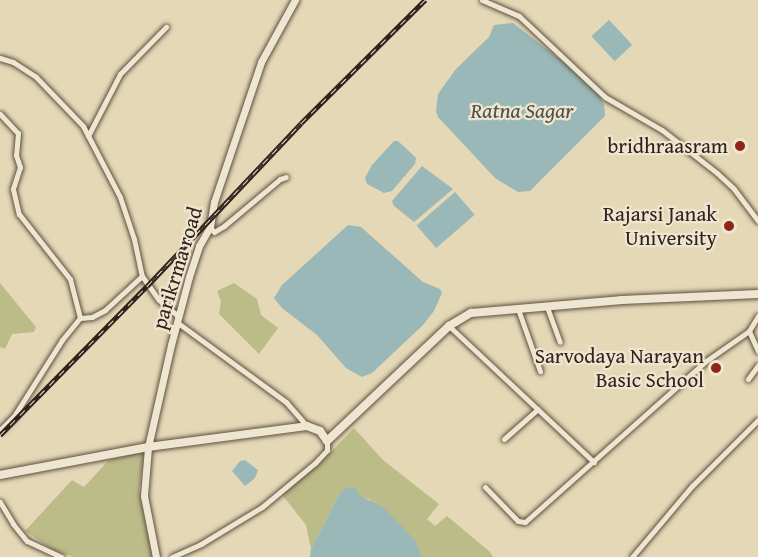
<!DOCTYPE html>
<html>
<head>
<meta charset="utf-8">
<style>
  body { margin:0 }
  #map { position:relative; width:758px; height:557px; overflow:hidden; background:#e5d8b6; font-family:"Gentium Book Plus",serif }
  div>[style] { position:absolute }
  [style*='--x'] { left:calc(var(--x)*1px); top:calc(var(--y)*1px); width:calc(var(--w)*1px); rotate:calc(var(--a)*1deg) }
  .green>* { inset:0; background:#bcbc89 }
  .water>* { inset:0; background:#99b8b7; transform-origin:0 0 }
  .roads { filter:drop-shadow(0 0 2px #5e5042) drop-shadow(0 0 2px #5e5042) }
  .minor>* { height:5px; margin:-2.5px; padding:0 2.5px; transform-origin:2.5px; border-radius:2.5px; background:#eee6d0 }
  .tertiary>* { height:7px; margin:-3.5px; padding:0 3.5px; transform-origin:3.5px; border-radius:3.5px; background:#eee6d0 }
  .secondary>* { height:8px; margin:-4px; padding:0 4px; transform-origin:4px; border-radius:4px; background:#eee6d0 }
  .rail>* { height:4.5px; margin-top:-2.25px; transform-origin:0; background:repeating-linear-gradient(90deg,#eee6d0 0 7px,#31221c 0 14px); box-sizing:border-box; border-block:2px solid #31221c }
  .dots>* { width:16px; height:16px; translate:-50% -50%; box-sizing:border-box; border:3px solid #eee6d0; border-radius:50% }
  span { translate:-50% -50%; white-space:nowrap; text-align:center; line-height:1.15; -webkit-text-stroke:4.5px #eee6d0; paint-order:stroke }
  .poi-label { font-size:21px; color:#31221c }
  .right { translate:-100% -50%; text-align:right }
  .street-label { font-size:21px; color:#31221c }
  .water-label { font-size:22px; color:#504f4a; font-style:italic }
</style>
</head>
<body>
<div id="map">
  <div class="green">
    <div style="clip-path:polygon(0 283px,36px 327px,34px 332px,12px 334px,5px 349px,0 347px)"></div>
    <div style="clip-path:polygon(234px 283px,257px 299px,261px 315px,278px 328px,259px 354px,219px 314px,221px 301px,217px 291px)"></div>
    <div style="clip-path:polygon(354px 428px,383px 460px,439px 504px,427px 519px,435px 526px,447px 516px,490px 552px,493px 557px,421px 557px,369px 499px,340px 493px,311px 549px,306px 525px,280px 492px,328px 455px)"></div>
    <div style="clip-path:polygon(144px 452px,139px 490px,153px 557px,73px 557px,55px 551px,25px 531px,72px 480px,84px 487px,109px 460px)"></div>
  </div>
  <div class="water">
    <div style="left:609px;top:20px;width:34px;height:24px;rotate:47deg"></div>
    <div style="clip-path:polygon(513px 23px,566px 64px,598px 94px,604px 104px,605px 116px,530px 191px,518px 192px,495px 178px,438px 117px,436px 111px,438px 94px,456px 69px,489px 37px,494px 25px)"></div>
    <div style="clip-path:polygon(394px 141px,398px 141px,412px 154px,416px 158px,415px 164px,392px 191px,384px 193px,367px 184px,365px 178px,372px 165px)"></div>
    <div style="clip-path:polygon(422px 166px,453px 189px,414px 222px,394px 206px,392px 201px)"></div>
    <div style="left:455px;top:192px;width:30px;height:51px;rotate:49deg"></div>
    <div style="clip-path:polygon(348px 225px,361px 227px,423px 282px,440px 289px,442px 293px,434px 311px,422px 326px,372px 373px,362px 377px,346px 368px,317px 335px,282px 308px,274px 298px,282px 285px)"></div>
    <div style="clip-path:polygon(245px 460px,258px 470px,255px 478px,245px 486px,232px 471px,240px 461px)"></div>
    <div style="clip-path:polygon(348px 487px,357px 489px,359px 495px,384px 508px,415px 540px,421px 557px,310px 557px,311px 549px,340px 493px)"></div>
  </div>
  <div class="roads">
    <div class="minor">
      <div style="--x:482;--y:0;--w:40;--a:23.4"></div>
      <div style="--x:519;--y:16;--w:118;--a:43.3"></div>
      <div style="--x:605;--y:97;--w:66;--a:30.1"></div>
      <div style="--x:662;--y:130;--w:70;--a:38"></div>
      <div style="--x:717;--y:173;--w:23;--a:43"></div>
      <div style="--x:734;--y:189;--w:40;--a:53"></div>
      <div style="--x:0;--y:58;--w:14;--a:17"></div>
      <div style="--x:13;--y:62;--w:27;--a:33"></div>
      <div style="--x:36;--y:77;--w:68;--a:46.2"></div>
      <div style="--x:83;--y:126;--w:80;--a:62.5"></div>
      <div style="--x:120;--y:197;--w:44;--a:71.6"></div>
      <div style="--x:134;--y:239;--w:38;--a:78"></div>
      <div style="--x:142;--y:276;--w:29;--a:55"></div>
      <div style="--x:159;--y:300;--w:26;--a:40"></div>
      <div style="--x:0;--y:114;--w:26;--a:47"></div>
      <div style="--x:18;--y:133;--w:22;--a:95"></div>
      <div style="--x:16;--y:155;--w:13;--a:72"></div>
      <div style="--x:20;--y:167;--w:23;--a:108"></div>
      <div style="--x:13;--y:189;--w:26;--a:77"></div>
      <div style="--x:19;--y:214;--w:83;--a:51.9"></div>
      <div style="--x:70;--y:279;--w:40;--a:75.6"></div>
      <div style="--x:80;--y:318;--w:12;--a:-5"></div>
      <div style="--x:92;--y:317;--w:15;--a:-28"></div>
      <div style="--x:105;--y:310;--w:50;--a:-42.6"></div>
      <div style="--x:88;--y:136;--w:70;--a:-62.7"></div>
      <div style="--x:120;--y:74;--w:66;--a:-45.6"></div>
      <div style="--x:210;--y:227;--w:6;--a:51"></div>
      <div style="--x:214;--y:232;--w:12;--a:-31"></div>
      <div style="--x:224;--y:226;--w:73;--a:-40"></div>
      <div style="--x:280;--y:179;--w:6;--a:-18"></div>
      <div style="--x:547;--y:307;--w:37;--a:70"></div>
      <div style="--x:518;--y:309;--w:66;--a:70.5"></div>
      <div style="--x:758;--y:316;--w:17;--a:121"></div>
      <div style="--x:749;--y:331;--w:22;--a:66"></div>
      <div style="--x:178;--y:323;--w:134;--a:36.2"></div>
      <div style="--x:286;--y:402;--w:32;--a:49"></div>
      <div style="--x:449;--y:326;--w:199;--a:43.2"></div>
      <div style="--x:748;--y:379;--w:17;--a:-54"></div>
      <div style="--x:0;--y:430;--w:20;--a:-45"></div>
      <div style="--x:14;--y:416;--w:90;--a:-57.7"></div>
      <div style="--x:62;--y:340;--w:28;--a:-51"></div>
      <div style="--x:504;--y:439;--w:45;--a:-41.4"></div>
      <div style="--x:485;--y:487;--w:47;--a:45.9"></div>
      <div style="--x:518;--y:521;--w:7;--a:8"></div>
      <div style="--x:525;--y:522;--w:242;--a:-41.7"></div>
      <div style="--x:706;--y:361;--w:52;--a:-34.9"></div>
      <div style="--x:0;--y:502;--w:26;--a:59"></div>
      <div style="--x:13;--y:524;--w:22;--a:51"></div>
      <div style="--x:27;--y:541;--w:38;--a:25"></div>
      <div style="--x:172;--y:557;--w:32;--a:-24"></div>
      <div style="--x:201;--y:544;--w:71;--a:-31.2"></div>
      <div style="--x:262;--y:507;--w:69;--a:-39.7"></div>
      <div style="--x:315;--y:463;--w:18;--a:-47"></div>
      <div style="--x:327;--y:450;--w:9;--a:-90"></div>
      <div style="--x:632;--y:557;--w:93;--a:-49.8"></div>
      <div style="--x:692;--y:486;--w:93;--a:-45"></div>
    </div>
    <div class="tertiary">
      <div style="--x:156;--y:557;--w:62;--a:-101.1"></div>
      <div style="--x:144;--y:496;--w:49;--a:-85.3"></div>
      <div style="--x:148;--y:447;--w:105;--a:-77.3"></div>
      <div style="--x:171;--y:345;--w:70;--a:-75.2"></div>
      <div style="--x:189;--y:277;--w:33;--a:-72"></div>
      <div style="--x:199;--y:246;--w:22;--a:-60"></div>
      <div style="--x:210;--y:227;--w:25;--a:-81"></div>
      <div style="--x:214;--y:202;--w:148;--a:-71.4"></div>
      <div style="--x:261;--y:62;--w:71;--a:-61.3"></div>
    </div>
    <div class="secondary">
      <div style="--x:0;--y:475;--w:151;--a:-10.7"></div>
      <div style="--x:148;--y:447;--w:160;--a:-7.5"></div>
      <div style="--x:307;--y:426;--w:14;--a:21"></div>
      <div style="--x:320;--y:431;--w:12;--a:55"></div>
      <div style="--x:327;--y:441;--w:168;--a:-43.3"></div>
      <div style="--x:449;--y:326;--w:26;--a:-31"></div>
      <div style="--x:471;--y:313;--w:152;--a:-4.9"></div>
      <div style="--x:622;--y:300;--w:136;--a:-2.5"></div>
    </div>
  </div>
  <div class="rail">
    <div style="--x:0;--y:435;--w:209;--a:-45.4"></div>
    <div style="--x:147;--y:286;--w:224;--a:-46.6"></div>
    <div style="--x:301;--y:123;--w:175;--a:-44.8"></div>
  </div>
  <div class="dots">
    <div style="left:740px;top:146px;background:#8f2418"></div>
    <div style="left:729px;top:226px;background:#8f2418"></div>
    <div style="left:716px;top:368px;background:#8f2418"></div>
  </div>
  <div class="poi-label">
    <span class="right" style="left:728px;top:146px">bridhraasram</span>
    <span class="right" style="left:717px;top:226px">Rajarsi Janak<br>University</span>
    <span class="right" style="left:704px;top:368px">Sarvodaya Narayan<br>Basic School</span>
  </div>
  <div class="street-label">
    <span style="left:177px;top:268px;rotate:-73deg">parikrma road</span>
  </div>
  <div class="water-label">
    <span style="left:522px;top:111px">Ratna Sagar</span>
  </div>
</div>
</body>
</html>
